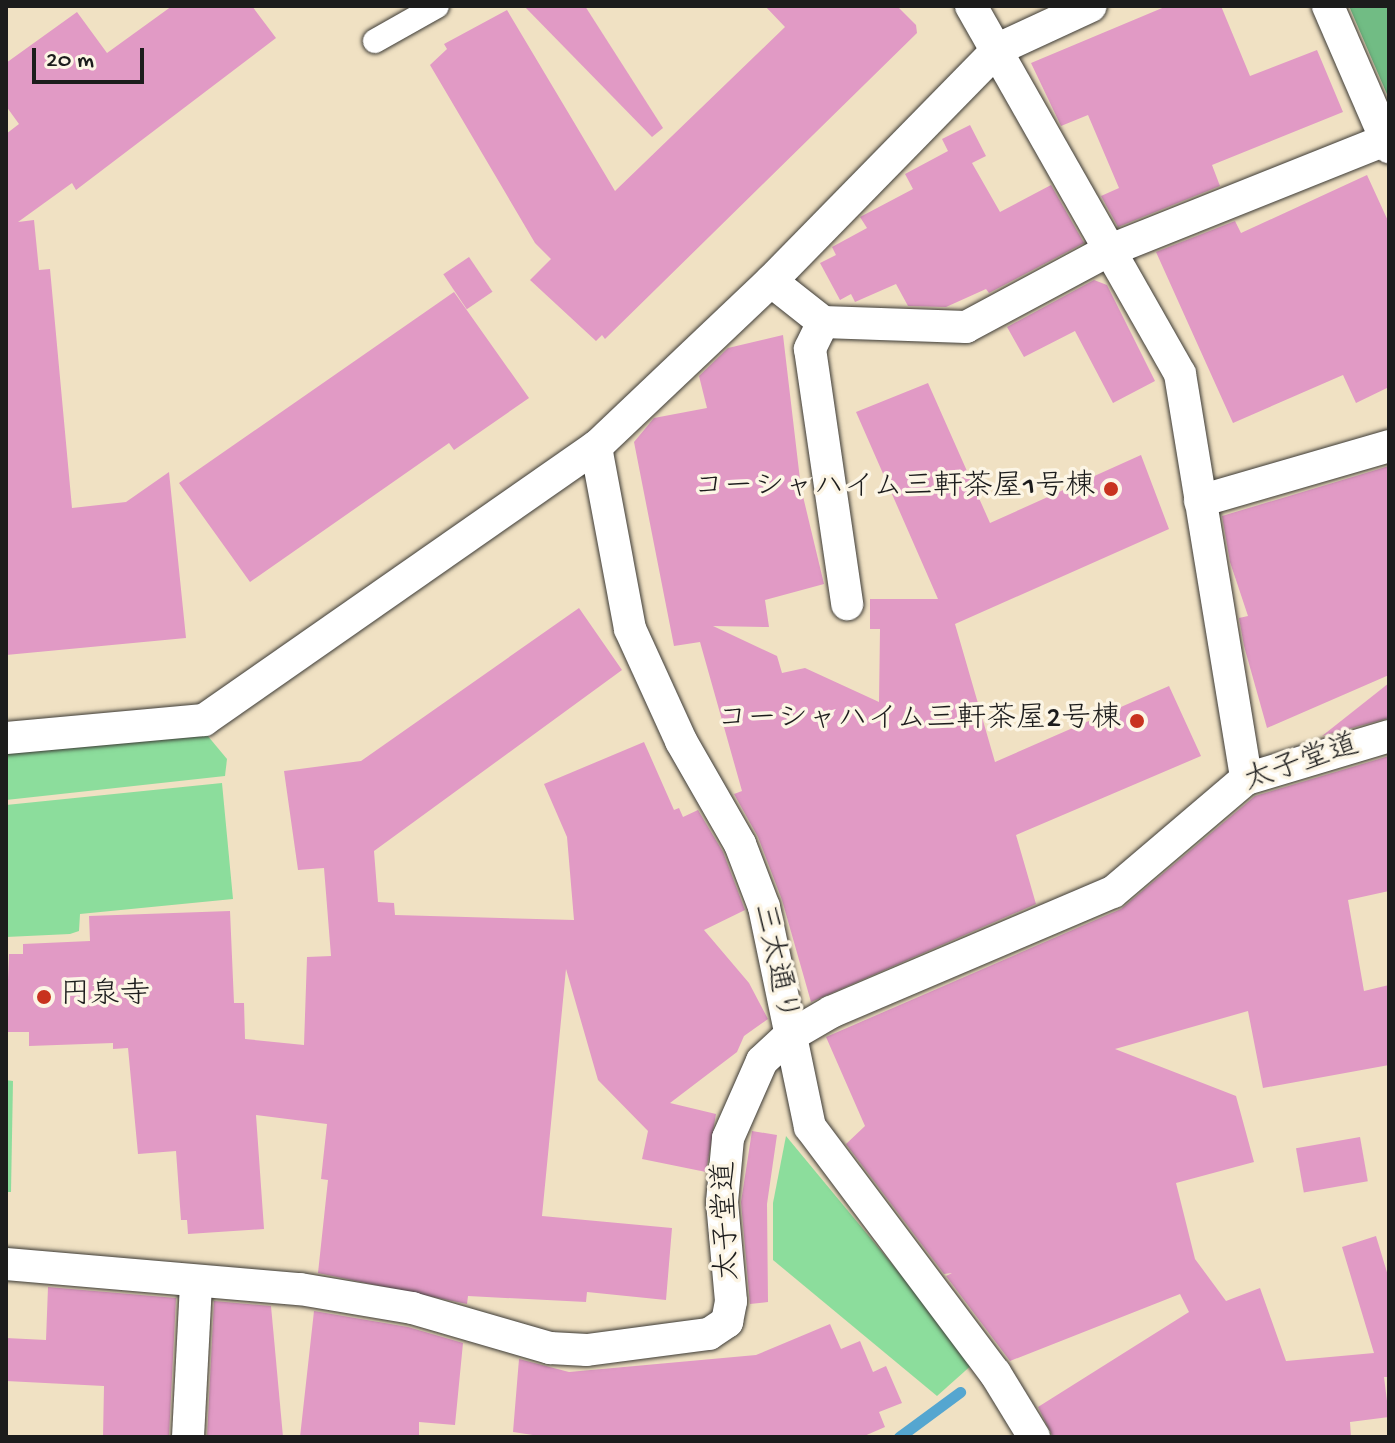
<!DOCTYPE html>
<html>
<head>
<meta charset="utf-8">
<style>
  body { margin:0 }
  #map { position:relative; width:1395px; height:1443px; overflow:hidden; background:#f0e1c3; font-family:"Gochi Hand","Klee One",sans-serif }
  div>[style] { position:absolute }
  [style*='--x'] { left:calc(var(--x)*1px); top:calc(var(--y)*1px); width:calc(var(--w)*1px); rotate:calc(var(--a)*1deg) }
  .green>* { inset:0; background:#8cdd9c }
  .forest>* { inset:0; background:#71bc84 }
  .stream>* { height:11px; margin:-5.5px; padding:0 5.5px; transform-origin:5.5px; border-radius:5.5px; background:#55a6d0 }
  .building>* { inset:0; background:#e19ac5; transform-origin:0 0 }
  .roads { filter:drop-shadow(0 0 2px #3c3a35) drop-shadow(0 0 2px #3c3a35) }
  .pedestrian>* { height:24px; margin:-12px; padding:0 12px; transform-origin:12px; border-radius:12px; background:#fff }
  .minor>* { height:32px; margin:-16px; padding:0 16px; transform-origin:16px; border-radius:16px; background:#fff }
  .dots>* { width:22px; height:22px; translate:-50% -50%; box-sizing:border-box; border:4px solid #fcf5e5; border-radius:50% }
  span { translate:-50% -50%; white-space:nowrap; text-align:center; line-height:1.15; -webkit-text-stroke:7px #fcf5e5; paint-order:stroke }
  .poi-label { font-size:30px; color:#1c1c1c }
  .right { translate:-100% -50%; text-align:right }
  .left { translate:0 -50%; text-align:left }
  .street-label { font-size:30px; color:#1c1c1c }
  .frame { position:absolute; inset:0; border:8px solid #1c1c1c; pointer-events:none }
  .scale { position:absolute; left:32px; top:48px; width:112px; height:36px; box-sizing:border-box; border:4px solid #1c1c1c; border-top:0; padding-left:10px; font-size:24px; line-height:28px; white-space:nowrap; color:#1c1c1c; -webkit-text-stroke:6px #fcf5e5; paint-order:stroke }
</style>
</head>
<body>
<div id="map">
  <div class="green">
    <div style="clip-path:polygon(202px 729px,227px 759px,225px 776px,6px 800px,6px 746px)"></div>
    <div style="clip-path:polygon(222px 783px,233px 899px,80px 914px,79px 931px,70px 934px,6px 937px,6px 805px)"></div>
    <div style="clip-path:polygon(6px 1080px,13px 1081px,11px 1192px,6px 1192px)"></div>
    <div style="clip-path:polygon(786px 1136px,974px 1363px,937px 1396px,773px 1260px,773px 1203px)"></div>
  </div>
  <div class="forest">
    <div style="clip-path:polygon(1349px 6px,1389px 6px,1389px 99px)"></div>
  </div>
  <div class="stream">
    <div style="--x:899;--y:1437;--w:76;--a:-36.4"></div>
  </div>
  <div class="building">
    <div style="clip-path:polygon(172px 6px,252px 6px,276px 38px,76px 190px,72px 183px,18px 222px,34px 220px,39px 270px,50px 269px,72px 508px,126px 502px,169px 472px,186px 638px,6px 655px,6px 134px,19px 124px,6px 106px,6px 63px,77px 12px,107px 53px)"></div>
    <div style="clip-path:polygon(524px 6px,585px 6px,663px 128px,652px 137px)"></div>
    <div style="clip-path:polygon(765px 6px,897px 6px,916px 25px,917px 33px,605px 339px,602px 335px,596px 341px,530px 280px,551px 259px,535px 243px,430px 65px,447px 49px,444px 44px,507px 10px,615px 191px,785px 27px)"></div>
    <div style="clip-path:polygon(1167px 6px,1221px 6px,1250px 76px,1317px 50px,1343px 112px,1212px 165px,1220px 186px,1118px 227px,1101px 196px,1119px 188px,1088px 115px,1061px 126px,1031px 63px)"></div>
    <div style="clip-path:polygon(970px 125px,986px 156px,972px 163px,1000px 212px,1051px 185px,1084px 243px,989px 293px,986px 289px,946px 307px,908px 306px,896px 284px,855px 302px,851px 294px,840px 300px,820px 263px,836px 255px,832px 247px,867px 228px,860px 217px,913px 189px,905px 174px,948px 151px,942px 139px)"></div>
    <div style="clip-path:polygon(1367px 175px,1389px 223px,1389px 387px,1356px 403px,1343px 375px,1233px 423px,1156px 252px,1235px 221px,1241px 233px)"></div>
    <div style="left:469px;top:257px;width:42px;height:31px;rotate:56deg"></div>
    <div style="clip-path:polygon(1094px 280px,1107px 285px,1155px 381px,1113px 403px,1075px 331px,1024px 357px,1007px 327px)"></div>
    <div style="clip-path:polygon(454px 292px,529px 398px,454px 450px,449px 443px,250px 582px,179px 483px)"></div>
    <div style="clip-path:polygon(783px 335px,801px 488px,824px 584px,765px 600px,769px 627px,713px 626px,777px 656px,782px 673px,805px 668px,879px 702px,880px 629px,870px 629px,870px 599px,938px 599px,856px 412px,928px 383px,990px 523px,1141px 455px,1169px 529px,955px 624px,995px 762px,1169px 686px,1201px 756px,1016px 835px,1036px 904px,811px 1002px,782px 900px,758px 837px,734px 794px,742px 791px,700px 642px,674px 646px,634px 442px,654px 418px,707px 408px,699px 376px,728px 348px)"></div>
    <div style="clip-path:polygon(1389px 466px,1389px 675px,1267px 728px,1244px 646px,1239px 618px,1248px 616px,1230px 562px,1222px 516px)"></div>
    <div style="clip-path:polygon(579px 608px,622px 670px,374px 851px,378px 902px,394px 903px,395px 915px,574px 920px,567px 837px,544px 784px,644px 742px,674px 810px,679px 808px,683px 817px,698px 810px,723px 852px,745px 910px,704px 930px,749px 983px,768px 1019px,744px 1036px,737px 1052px,670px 1103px,716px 1114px,706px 1172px,642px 1159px,648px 1131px,598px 1080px,566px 969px,542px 1216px,672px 1228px,666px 1300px,587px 1292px,586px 1302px,468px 1296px,467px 1304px,318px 1273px,328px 1180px,321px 1179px,327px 1124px,256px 1115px,264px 1229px,188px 1234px,187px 1220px,181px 1220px,176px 1151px,138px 1154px,128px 1048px,113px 1049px,113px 1043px,29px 1046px,29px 1032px,6px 1032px,9px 954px,23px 954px,23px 944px,90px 941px,89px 916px,230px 911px,234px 1003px,244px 1003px,245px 1039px,304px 1045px,307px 957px,331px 956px,324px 868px,298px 870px,284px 771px,361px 761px)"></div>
    <div style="clip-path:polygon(1389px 683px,1389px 718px,1322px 736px)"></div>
    <div style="clip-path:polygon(1389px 756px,1389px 891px,1348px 900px,1364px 991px,1389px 985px,1389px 1065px,1263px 1088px,1248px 1011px,1115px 1049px,1236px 1096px,1254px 1162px,1176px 1183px,1195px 1259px,1226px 1301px,1260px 1288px,1286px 1361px,1374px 1353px,1342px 1247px,1376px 1236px,1389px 1279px,1389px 1377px,1384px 1377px,1389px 1417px,1350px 1422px,1351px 1437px,1053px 1437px,1038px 1407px,1189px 1312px,1180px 1294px,1010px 1361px,946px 1276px,952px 1273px,944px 1274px,846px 1144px,865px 1126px,826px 1037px,1121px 909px,1255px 796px)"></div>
    <div style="clip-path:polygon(752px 1131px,777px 1135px,767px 1204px,768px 1302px,750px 1304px,741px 1202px)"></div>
    <div style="left:1360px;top:1137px;width:45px;height:65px;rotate:80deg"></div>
    <div style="clip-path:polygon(48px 1287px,176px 1298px,169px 1436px,103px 1437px,104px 1386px,6px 1381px,6px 1338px,46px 1340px)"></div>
    <div style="clip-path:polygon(214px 1301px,271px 1306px,283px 1437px,207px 1437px)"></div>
    <div style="clip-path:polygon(314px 1311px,408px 1327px,463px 1343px,455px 1425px,419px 1422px,419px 1437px,300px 1437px)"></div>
    <div style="clip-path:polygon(830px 1324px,841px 1349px,860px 1341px,873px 1372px,886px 1366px,902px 1403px,879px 1412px,885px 1427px,862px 1437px,546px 1437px,513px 1432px,519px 1359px,569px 1372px,756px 1355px)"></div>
  </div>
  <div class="roads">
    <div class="pedestrian">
      <div style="--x:375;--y:41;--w:71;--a:-29.4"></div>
    </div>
    <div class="minor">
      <div style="--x:971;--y:6;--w:423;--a:60.4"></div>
      <div style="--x:1180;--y:374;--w:410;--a:80.7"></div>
      <div style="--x:1328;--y:6;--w:154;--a:66.6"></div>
      <div style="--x:771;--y:281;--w:66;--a:38.3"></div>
      <div style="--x:823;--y:322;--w:143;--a:2"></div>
      <div style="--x:966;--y:327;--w:161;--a:-28.2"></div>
      <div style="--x:1108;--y:251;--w:299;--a:-21.8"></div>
      <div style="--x:823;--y:322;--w:30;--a:116"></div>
      <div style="--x:810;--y:349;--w:258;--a:81.7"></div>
      <div style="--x:596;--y:447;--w:185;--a:79.4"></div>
      <div style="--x:630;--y:629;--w:123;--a:65.5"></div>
      <div style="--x:681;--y:741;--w:119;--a:60.2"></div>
      <div style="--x:740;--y:844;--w:67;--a:69.1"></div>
      <div style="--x:764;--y:907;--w:225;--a:78.2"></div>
      <div style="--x:810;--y:1127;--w:308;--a:53.1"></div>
      <div style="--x:995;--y:1373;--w:75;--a:58.6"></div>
      <div style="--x:1200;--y:501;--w:197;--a:-16.2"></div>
      <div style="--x:6;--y:738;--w:199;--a:-5.2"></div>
      <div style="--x:204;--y:720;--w:478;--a:-34.9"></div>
      <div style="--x:596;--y:447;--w:241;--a:-43.5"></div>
      <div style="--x:771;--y:281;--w:325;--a:-45.6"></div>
      <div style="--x:998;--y:49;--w:102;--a:-24.8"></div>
      <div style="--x:6;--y:1264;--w:295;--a:4.9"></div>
      <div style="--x:300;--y:1289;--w:114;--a:9.6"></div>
      <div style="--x:412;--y:1308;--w:144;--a:16.2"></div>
      <div style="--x:550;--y:1348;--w:37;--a:3"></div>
      <div style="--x:587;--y:1350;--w:123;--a:-7.5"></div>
      <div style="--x:709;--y:1334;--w:22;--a:-34"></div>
      <div style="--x:727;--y:1322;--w:21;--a:-79"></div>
      <div style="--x:731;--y:1301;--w:99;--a:-95.2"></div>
      <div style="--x:722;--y:1202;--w:64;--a:-84.6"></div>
      <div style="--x:728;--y:1138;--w:84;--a:-66.2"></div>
      <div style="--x:762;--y:1061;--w:35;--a:-43"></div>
      <div style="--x:788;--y:1037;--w:50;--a:-30.2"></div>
      <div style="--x:831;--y:1012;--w:306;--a:-23.1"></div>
      <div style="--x:1113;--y:892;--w:175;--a:-40.4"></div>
      <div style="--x:1246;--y:779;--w:149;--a:-16.7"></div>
      <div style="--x:188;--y:1437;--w:155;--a:-87"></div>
    </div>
  </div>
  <div class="dots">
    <div style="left:1111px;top:489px;background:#c8321e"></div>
    <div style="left:1137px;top:721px;background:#c8321e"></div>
    <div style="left:44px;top:997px;background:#c8321e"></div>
  </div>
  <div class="poi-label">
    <span class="right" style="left:1095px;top:489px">コーシャハイム三軒茶屋1号棟</span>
    <span class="right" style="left:1121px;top:721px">コーシャハイム三軒茶屋2号棟</span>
    <span class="left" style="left:60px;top:997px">円泉寺</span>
  </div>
  <div class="street-label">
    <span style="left:1302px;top:765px;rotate:-19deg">太子堂道</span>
    <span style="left:773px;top:963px;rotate:78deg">三太通り</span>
    <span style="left:729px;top:1221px;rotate:-92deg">太子堂道</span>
  </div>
  <div class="frame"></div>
  <div class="scale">20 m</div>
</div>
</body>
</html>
